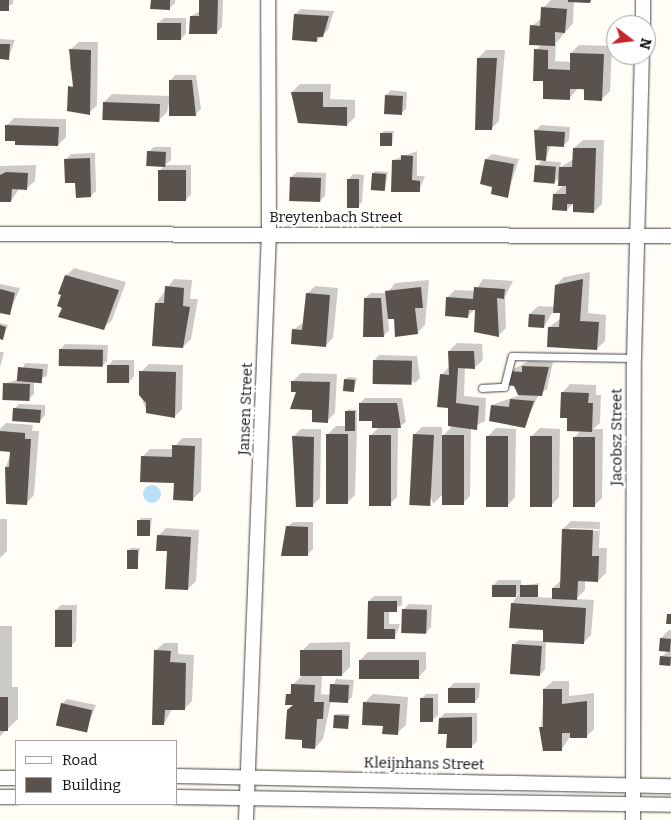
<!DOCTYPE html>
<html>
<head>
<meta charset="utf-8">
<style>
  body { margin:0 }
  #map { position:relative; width:671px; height:820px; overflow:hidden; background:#fffdf5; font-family:Bitter,serif }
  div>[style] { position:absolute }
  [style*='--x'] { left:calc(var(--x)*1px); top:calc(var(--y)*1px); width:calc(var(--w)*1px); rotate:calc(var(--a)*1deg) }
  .water>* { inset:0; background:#b9e0f7 }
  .round { border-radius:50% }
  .shadow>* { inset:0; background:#0003 }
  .building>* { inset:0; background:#5a524d; transform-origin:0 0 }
  .roads { filter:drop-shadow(0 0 1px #444) drop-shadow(0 0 1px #444) }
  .lane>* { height:7px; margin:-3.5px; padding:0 3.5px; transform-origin:3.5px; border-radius:3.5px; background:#fff }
  .street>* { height:14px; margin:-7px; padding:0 7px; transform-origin:7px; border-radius:7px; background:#fff }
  span { translate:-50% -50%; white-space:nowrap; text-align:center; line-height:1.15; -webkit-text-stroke:5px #fff; paint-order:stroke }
  .street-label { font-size:15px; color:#111 }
  .legend { position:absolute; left:15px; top:740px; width:162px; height:65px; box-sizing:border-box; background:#fff; border:1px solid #a0a0a0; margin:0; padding:6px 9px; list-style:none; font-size:15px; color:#111 }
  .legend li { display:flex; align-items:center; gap:10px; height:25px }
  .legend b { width:25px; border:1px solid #a0a0a0 }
  .north { position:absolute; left:606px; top:15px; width:50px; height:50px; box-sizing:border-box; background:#fff; border:1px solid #a0a0a0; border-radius:50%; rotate:105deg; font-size:14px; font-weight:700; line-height:20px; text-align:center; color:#111 }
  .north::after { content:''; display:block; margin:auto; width:18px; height:22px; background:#c4262e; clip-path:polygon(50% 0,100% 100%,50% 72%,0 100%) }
</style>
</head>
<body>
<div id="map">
  <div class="water">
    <div class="round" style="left:143px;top:485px;width:18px;height:18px"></div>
  </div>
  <div class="shadow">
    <div style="clip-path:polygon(0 0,13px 0,13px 4px,0 9px)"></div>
    <div style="clip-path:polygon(152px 0,175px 0,175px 3px,169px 9px)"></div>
    <div style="clip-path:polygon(200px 0,223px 0,222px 27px,217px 33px,191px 16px,200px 11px)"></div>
    <div style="clip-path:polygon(551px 0,592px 0,574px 1px,573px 23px,556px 43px,555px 61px,571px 62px,571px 53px,579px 45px,612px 46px,610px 91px,602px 99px,578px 88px,569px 99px,544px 80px,536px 50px,542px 44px,532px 26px,542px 18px,543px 8px)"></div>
    <div style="clip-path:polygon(301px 9px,334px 11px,328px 30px,317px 41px,295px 14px)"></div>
    <div style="clip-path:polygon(164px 18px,186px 18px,186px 33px,181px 39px,158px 23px)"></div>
    <div style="clip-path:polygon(0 39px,15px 40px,8px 59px,0 58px)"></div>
    <div style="clip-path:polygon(79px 42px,98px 42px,97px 105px,89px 113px,69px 110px,75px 71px,70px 71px,70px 50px)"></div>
    <div style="clip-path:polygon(486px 50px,505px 50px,499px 121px,491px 129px,478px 58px)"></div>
    <div style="clip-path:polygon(175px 75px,196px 75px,201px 109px,195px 115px,170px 98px,167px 112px,159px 120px,104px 102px,112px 94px,170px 96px,170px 81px)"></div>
    <div style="clip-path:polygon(300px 84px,331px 84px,330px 99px,355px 100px,355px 117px,347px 125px,292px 92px)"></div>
    <div style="clip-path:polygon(391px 90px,407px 92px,406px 109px,400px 114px,386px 95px)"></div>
    <div style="clip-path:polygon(14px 118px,66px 119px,66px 137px,58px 145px,6px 126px)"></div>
    <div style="clip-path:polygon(541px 125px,570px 127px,569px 140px,564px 145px,551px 145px,545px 161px,561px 162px,560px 167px,574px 159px,574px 148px,583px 140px,604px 140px,602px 204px,594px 212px,575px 202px,567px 210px,554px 194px,564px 185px,560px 177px,554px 183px,537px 166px,543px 159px,535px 131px)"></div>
    <div style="clip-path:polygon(384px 131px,394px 131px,392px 145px,382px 133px)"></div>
    <div style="clip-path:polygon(154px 147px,171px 147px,171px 160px,165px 165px,191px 165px,191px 194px,186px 200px,159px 171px,165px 165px,148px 152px)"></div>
    <div style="clip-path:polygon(417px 151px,417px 176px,425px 176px,419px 191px,393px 160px)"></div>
    <div style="clip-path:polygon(95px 153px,96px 191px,91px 196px,77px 182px,66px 159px,71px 154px)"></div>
    <div style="clip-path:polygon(492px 154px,519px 159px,507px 196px,494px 186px,486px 159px)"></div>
    <div style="clip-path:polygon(36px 165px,35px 181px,26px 189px,19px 189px,11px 201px,0 201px,0 166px)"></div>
    <div style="clip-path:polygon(375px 171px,388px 172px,385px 189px,373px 174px)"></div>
    <div style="clip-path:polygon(297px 172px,326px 173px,325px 196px,320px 201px,291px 177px)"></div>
    <div style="clip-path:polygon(353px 174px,364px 175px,362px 202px,357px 207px,348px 180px)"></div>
    <div style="clip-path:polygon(74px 268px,126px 282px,112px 320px,103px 328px,64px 307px,66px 276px)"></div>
    <div style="clip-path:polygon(590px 272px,588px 313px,606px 315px,605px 341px,597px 349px,549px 327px,560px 319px,561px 312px,553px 311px,544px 327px,530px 314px,538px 306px,554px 307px,556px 285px,564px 277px)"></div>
    <div style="clip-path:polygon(174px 279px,192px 280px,190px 299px,198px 299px,191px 339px,183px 347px,156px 303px)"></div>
    <div style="clip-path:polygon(483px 279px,513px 281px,505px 297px,506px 328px,498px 336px,476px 308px,468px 316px,447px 298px,455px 290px,475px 291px)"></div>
    <div style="clip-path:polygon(429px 280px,425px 325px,417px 333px,395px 317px,388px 318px,389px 330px,384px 336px,365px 335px,365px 298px,371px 293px,387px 293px,395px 283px)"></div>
    <div style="clip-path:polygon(0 284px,20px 288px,9px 314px,0 312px)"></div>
    <div style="clip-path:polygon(315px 286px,338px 288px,333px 338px,325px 346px,293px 330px,304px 322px,307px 294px)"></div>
    <div style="clip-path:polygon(0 323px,8px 325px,3px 338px,0 337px)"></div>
    <div style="clip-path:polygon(457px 343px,482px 344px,483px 360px,474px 368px,465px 367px,464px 396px,486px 398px,485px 421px,471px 428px,470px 496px,462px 504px,442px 495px,433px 504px,414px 435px,422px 427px,442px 427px,442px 437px,453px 425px,441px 375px,450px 366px,449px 351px)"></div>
    <div style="clip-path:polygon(65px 344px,108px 345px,107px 361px,102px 366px,60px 350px)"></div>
    <div style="clip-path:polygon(0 352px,4px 352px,0 368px)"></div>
    <div style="clip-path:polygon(379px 355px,417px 356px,420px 378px,415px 383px,374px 361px)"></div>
    <div style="clip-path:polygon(113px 360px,134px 360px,134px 376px,129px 382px,108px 366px)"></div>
    <div style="clip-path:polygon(529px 361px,553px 362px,547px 389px,539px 394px,524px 426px,492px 405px,520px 395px,508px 372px)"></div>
    <div style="clip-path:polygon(25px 363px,48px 364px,47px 376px,34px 381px,34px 394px,29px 399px,4px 384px,19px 379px)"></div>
    <div style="clip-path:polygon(149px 364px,183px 365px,182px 409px,174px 417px,147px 412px,140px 395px,141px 372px)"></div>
    <div style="clip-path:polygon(301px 373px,337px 374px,335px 413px,327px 421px,293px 381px)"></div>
    <div style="clip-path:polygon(348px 377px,357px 378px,354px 390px,345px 380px)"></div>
    <div style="clip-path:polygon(570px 384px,596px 385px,596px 395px,601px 395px,600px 423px,593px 429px,603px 429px,602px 498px,594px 506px,575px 437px,581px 430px,569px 417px,562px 393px)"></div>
    <div style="clip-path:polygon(365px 398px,402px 398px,406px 422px,398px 427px,397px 497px,389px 505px,370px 436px,379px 427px,360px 403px)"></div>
    <div style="clip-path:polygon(19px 404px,45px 405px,45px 415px,40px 421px,14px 409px)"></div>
    <div style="clip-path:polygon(348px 409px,357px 410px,357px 427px,355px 495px,347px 503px,328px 434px,336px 426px,346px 426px)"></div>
    <div style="clip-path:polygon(6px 423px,33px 425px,32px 431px,39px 431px,34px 495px,26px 504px,6px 467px,11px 451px,0 450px,0 429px)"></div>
    <div style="clip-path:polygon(496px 428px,516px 429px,515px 497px,507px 506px,488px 436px)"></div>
    <div style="clip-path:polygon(540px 428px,560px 429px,559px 497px,551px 506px,531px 437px)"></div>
    <div style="clip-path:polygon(301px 429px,321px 429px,320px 498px,312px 506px,293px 437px)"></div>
    <div style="clip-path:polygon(182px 438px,202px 438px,201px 491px,193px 499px,142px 457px,150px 449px,173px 449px)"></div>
    <div style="clip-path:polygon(141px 518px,152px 518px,150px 534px,139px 521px)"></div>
    <div style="clip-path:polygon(0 519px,7px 519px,7px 551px,0 558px)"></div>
    <div style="clip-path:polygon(evenodd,571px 521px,600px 522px,599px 548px,607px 548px,606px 573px,598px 581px,585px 580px,585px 590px,576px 599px,594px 600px,591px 635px,583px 643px,546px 641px,545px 669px,540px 675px,513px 645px,519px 640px,544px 641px,545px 629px,512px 604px,521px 589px,516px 595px,493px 586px,498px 580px,521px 580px,521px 586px,539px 583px,536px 597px,553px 598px,553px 588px,561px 580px,563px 529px,571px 521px,569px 528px,599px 529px,599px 531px,569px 530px,569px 528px)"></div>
    <div style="clip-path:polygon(293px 522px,313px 522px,313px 549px,308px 554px,287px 527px)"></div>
    <div style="clip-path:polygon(166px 528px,199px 530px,196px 581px,188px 589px,158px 536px)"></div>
    <div style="clip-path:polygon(131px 548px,140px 548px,137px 568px,128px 550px)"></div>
    <div style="clip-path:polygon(374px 596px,402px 596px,402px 605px,389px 610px,389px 624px,400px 624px,395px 638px,368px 637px,369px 601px)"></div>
    <div style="clip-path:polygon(409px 604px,432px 605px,431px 627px,426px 633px,404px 609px)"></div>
    <div style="clip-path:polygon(61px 605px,77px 605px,76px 641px,71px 646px,56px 610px)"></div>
    <div style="clip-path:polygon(0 626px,12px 626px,12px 687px,18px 687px,18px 719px,0 736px)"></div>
    <div style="clip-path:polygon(669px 630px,671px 630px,671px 665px,661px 657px,668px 651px,661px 638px)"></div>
    <div style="clip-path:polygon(350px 642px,350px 667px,342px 675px,322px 675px,321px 694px,330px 695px,336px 679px,354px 680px,352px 697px,347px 702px,331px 701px,323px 739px,315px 748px,303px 739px,295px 704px,287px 704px,292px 685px,302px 676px,302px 651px,310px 643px)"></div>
    <div style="clip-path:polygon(164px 643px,178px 643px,178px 654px,194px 655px,192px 701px,184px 709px,172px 709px,164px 724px,155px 651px)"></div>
    <div style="clip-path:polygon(368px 652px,426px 652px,426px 669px,418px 678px,360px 660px)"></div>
    <div style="clip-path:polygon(553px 681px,569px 681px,569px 696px,594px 693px,594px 729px,586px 737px,570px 737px,561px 750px,541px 727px,544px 689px)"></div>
    <div style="clip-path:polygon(454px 683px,480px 683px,479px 697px,474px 703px,449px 688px)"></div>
    <div style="clip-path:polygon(373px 694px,408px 697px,406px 725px,397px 733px,365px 702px)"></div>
    <div style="clip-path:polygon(426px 694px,438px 694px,438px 715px,432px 721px,421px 699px)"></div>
    <div style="clip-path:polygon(67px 699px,96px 705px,86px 730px,62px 704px)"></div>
    <div style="clip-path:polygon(445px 713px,477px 713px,477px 741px,472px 746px,448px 733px,440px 718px)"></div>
    <div style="clip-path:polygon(337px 714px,350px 714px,348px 727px,335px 716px)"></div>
  </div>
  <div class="building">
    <div style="left:0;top:0;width:9px;height:11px"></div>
    <div style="clip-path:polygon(151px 0,170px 0,170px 10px,150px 9px)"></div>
    <div style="clip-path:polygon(199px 0,218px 0,217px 34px,189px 34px,190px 16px,199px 16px)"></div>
    <div style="clip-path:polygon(568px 0,591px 0,590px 3px,568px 2px)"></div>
    <div style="clip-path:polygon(541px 7px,567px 9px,565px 33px,555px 32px,555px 46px,529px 45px,530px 25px,540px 26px)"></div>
    <div style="clip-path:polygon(294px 14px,329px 16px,323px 37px,317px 37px,317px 42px,292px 40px)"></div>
    <div style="left:157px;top:23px;width:24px;height:17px"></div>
    <div style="clip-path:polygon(0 44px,10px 44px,9px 60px,0 59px)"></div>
    <div style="clip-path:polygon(69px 49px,91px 50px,90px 115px,67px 111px,68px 86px,73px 87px)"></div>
    <div style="clip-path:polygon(534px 49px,548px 50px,548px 69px,570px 70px,570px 53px,604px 54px,602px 101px,584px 100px,584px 89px,570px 89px,570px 100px,543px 99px,543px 81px,533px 81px)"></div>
    <div style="clip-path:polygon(477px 58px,497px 58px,492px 130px,475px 130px)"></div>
    <div style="clip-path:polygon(169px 80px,192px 80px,196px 116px,169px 116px)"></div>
    <div style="clip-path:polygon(291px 92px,323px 92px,323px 107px,347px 107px,347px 126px,298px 123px)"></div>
    <div style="left:385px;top:95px;width:18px;height:19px;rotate:3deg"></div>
    <div style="left:103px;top:102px;width:57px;height:18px;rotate:2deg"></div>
    <div style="clip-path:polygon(5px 125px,59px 127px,58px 146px,15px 145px,15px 141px,5px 141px)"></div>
    <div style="clip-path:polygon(534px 130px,565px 132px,564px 147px,547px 146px,546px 161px,536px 160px)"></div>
    <div style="left:380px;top:133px;width:12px;height:13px"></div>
    <div style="clip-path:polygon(573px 148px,596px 148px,594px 213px,573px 212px,573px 204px,567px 204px,567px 211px,552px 210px,553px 194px,566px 194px,566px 186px,558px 186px,559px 167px,572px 167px)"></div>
    <div style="left:147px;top:151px;width:19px;height:15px;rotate:3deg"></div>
    <div style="clip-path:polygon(401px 155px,413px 156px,412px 180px,420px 181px,420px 192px,391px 192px,392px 160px,401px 160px)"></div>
    <div style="clip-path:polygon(90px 158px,91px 197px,76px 198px,75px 183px,65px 183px,64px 159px)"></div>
    <div style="clip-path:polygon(485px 159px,514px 164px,508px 198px,491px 194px,492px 187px,480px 184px)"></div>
    <div style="left:535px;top:165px;width:21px;height:17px;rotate:5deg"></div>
    <div style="left:158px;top:170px;width:28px;height:31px"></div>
    <div style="clip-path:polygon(6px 172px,28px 173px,27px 190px,12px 189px,11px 202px,0 202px,0 175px)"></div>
    <div style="left:372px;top:173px;width:14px;height:17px;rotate:4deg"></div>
    <div style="left:290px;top:177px;width:31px;height:24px;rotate:2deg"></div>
    <div style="left:347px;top:179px;width:12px;height:29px"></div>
    <div style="clip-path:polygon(65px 275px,119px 290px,104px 330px,58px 317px,62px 308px,57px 306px,61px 295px,58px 294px)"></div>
    <div style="clip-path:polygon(583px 279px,580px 321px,599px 322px,597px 350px,547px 347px,548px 327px,559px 327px,560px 313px,553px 313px,555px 285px)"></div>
    <div style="clip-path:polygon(165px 286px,184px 288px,183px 306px,190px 307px,183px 348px,152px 346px,155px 303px,164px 303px)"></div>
    <div style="clip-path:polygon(421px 287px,423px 308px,415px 308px,418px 334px,395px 337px,394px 319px,388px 319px,385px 291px)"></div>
    <div style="clip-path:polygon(474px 287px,505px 289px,504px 299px,497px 298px,499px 337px,474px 332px,475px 310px,469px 310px,468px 318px,445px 316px,446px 297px,473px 299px)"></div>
    <div style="clip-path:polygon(0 289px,15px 293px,10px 315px,0 313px)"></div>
    <div style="clip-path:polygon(306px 293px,330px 295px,326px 347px,291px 344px,292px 329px,302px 330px)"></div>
    <div style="clip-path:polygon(364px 298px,381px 298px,384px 337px,363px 337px)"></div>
    <div style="left:529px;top:314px;width:16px;height:13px;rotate:4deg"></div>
    <div style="clip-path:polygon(0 325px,6px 327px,3px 340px,0 339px)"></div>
    <div style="left:59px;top:349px;width:44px;height:17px;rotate:1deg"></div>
    <div style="clip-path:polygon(448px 351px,474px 351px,475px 369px,458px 368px,456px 403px,479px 406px,477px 430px,448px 426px,448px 408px,437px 407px,440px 374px,449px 375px)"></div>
    <div style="left:373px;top:360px;width:39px;height:24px;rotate:1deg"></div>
    <div style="left:107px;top:365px;width:22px;height:18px"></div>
    <div style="clip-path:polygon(522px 366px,549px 367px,542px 396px,518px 395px,514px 386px,506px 385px,507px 371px,522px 372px)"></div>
    <div style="left:18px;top:367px;width:25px;height:14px;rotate:5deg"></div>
    <div style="clip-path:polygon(139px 371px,176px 372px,175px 418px,146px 413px,146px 403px,139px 395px)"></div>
    <div style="left:344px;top:379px;width:11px;height:12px;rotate:5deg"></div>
    <div style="clip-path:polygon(291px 381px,330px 382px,328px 423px,312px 422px,312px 410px,290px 409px,296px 392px,291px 392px)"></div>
    <div style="left:3px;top:383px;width:27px;height:17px;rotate:2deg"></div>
    <div style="clip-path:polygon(561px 392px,589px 393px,588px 403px,593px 403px,592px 432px,567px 431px,567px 418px,560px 418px)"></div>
    <div style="clip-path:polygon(510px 399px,534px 401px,525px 428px,489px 421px,491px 405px,509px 407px)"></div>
    <div style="clip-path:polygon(359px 403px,397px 403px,401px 428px,372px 428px,372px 421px,359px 421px)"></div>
    <div style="left:13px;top:408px;width:28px;height:13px;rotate:4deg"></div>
    <div style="left:345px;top:411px;width:10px;height:20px"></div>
    <div style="clip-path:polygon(0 431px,25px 433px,25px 439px,31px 439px,27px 505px,6px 504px,5px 467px,9px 467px,10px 452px,0 451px)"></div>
    <div style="left:326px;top:434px;width:22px;height:70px"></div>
    <div style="left:413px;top:434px;width:21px;height:71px;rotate:3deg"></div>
    <div style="left:369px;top:435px;width:22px;height:71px"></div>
    <div style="left:442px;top:435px;width:22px;height:70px"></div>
    <div style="clip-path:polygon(292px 436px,314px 437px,313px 507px,296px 507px)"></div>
    <div style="left:486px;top:436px;width:22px;height:71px"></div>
    <div style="left:530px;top:436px;width:22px;height:71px"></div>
    <div style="left:573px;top:437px;width:22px;height:70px"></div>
    <div style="clip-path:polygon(172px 445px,195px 446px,193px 501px,173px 500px,174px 483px,140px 482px,141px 456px,172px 457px)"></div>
    <div style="left:137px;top:520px;width:13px;height:16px"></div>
    <div style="clip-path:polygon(286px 526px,308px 527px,308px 556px,281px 556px)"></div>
    <div style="clip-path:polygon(562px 529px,593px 530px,592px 556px,599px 556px,598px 582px,578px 581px,577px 600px,552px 599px,552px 588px,560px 588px)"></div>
    <div style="clip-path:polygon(157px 535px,191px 537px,188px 590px,165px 589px,167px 551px,156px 551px)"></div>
    <div style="left:127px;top:550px;width:11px;height:19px"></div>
    <div style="left:492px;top:585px;width:24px;height:12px"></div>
    <div style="left:520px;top:585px;width:18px;height:12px"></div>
    <div style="clip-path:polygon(368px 601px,397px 601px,397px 612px,384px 612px,384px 629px,395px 629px,395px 639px,367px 639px)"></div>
    <div style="clip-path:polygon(511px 603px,586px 608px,584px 644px,543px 642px,543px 630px,509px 628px)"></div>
    <div style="left:402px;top:609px;width:25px;height:24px;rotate:2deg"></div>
    <div style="left:55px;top:610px;width:17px;height:37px"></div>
    <div style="clip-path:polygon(667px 614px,671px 614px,671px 624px,666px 624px)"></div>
    <div style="left:660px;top:638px;width:11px;height:13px;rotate:5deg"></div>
    <div style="left:512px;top:644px;width:30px;height:30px;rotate:4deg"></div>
    <div style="clip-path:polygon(154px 650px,171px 651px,170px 662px,186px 663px,185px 710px,165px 710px,164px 725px,152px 725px)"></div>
    <div style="left:342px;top:650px;width:26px;height:42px;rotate:90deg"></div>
    <div style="left:660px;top:656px;width:11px;height:9px;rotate:5deg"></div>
    <div style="left:359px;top:660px;width:60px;height:19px"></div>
    <div style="clip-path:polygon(291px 684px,315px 685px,314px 702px,324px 702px,323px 719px,317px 719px,315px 749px,302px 748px,302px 740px,285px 739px,287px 710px,293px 705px,285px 705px,286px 694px,291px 694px)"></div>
    <div style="left:330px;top:684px;width:19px;height:18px;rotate:3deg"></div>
    <div style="left:448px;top:688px;width:27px;height:15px"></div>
    <div style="clip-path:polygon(543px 689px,562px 689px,562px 704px,587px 701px,587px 738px,570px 738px,570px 733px,562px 733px,562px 751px,543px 751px,539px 727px,543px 727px)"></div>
    <div style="left:0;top:697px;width:8px;height:34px"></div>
    <div style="left:420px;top:698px;width:13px;height:24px"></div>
    <div style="clip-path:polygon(363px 702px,400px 704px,398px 735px,382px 734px,383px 726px,362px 725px)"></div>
    <div style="left:61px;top:703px;width:32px;height:23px;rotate:13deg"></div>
    <div style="left:334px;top:715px;width:15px;height:13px;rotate:4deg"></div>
    <div style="clip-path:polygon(472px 717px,472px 748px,446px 748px,447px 734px,438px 734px,439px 718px)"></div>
  </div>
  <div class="roads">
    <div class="lane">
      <div style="--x:482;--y:388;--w:22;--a:-3"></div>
      <div style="--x:504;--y:387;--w:32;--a:-76"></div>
      <div style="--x:512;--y:356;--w:122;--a:0.9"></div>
    </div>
    <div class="street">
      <div style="--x:643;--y:25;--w:25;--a:-90"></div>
      <div style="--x:0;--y:234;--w:671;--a:0.17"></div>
      <div style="--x:176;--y:776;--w:495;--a:1.2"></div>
      <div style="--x:0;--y:778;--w:16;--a:0"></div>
      <div style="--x:0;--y:797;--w:16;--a:0"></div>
      <div style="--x:176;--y:797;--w:495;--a:0.9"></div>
      <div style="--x:246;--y:820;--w:587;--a:-87.76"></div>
      <div style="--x:269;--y:233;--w:233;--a:-90.2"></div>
      <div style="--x:633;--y:820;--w:462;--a:-89.9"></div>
      <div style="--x:634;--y:358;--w:303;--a:-88.5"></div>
    </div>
  </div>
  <div class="street-label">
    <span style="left:336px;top:218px">Breytenbach Street</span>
    <span style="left:246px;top:409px;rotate:-88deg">Jansen Street</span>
    <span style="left:617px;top:437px;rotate:-90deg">Jacobsz Street</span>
    <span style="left:424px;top:764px;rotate:1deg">Kleijnhans Street</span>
  </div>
  <ul class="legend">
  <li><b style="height:6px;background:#fff"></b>Road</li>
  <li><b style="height:14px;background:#5a524d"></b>Building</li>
  </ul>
  <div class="north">N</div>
</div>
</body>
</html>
